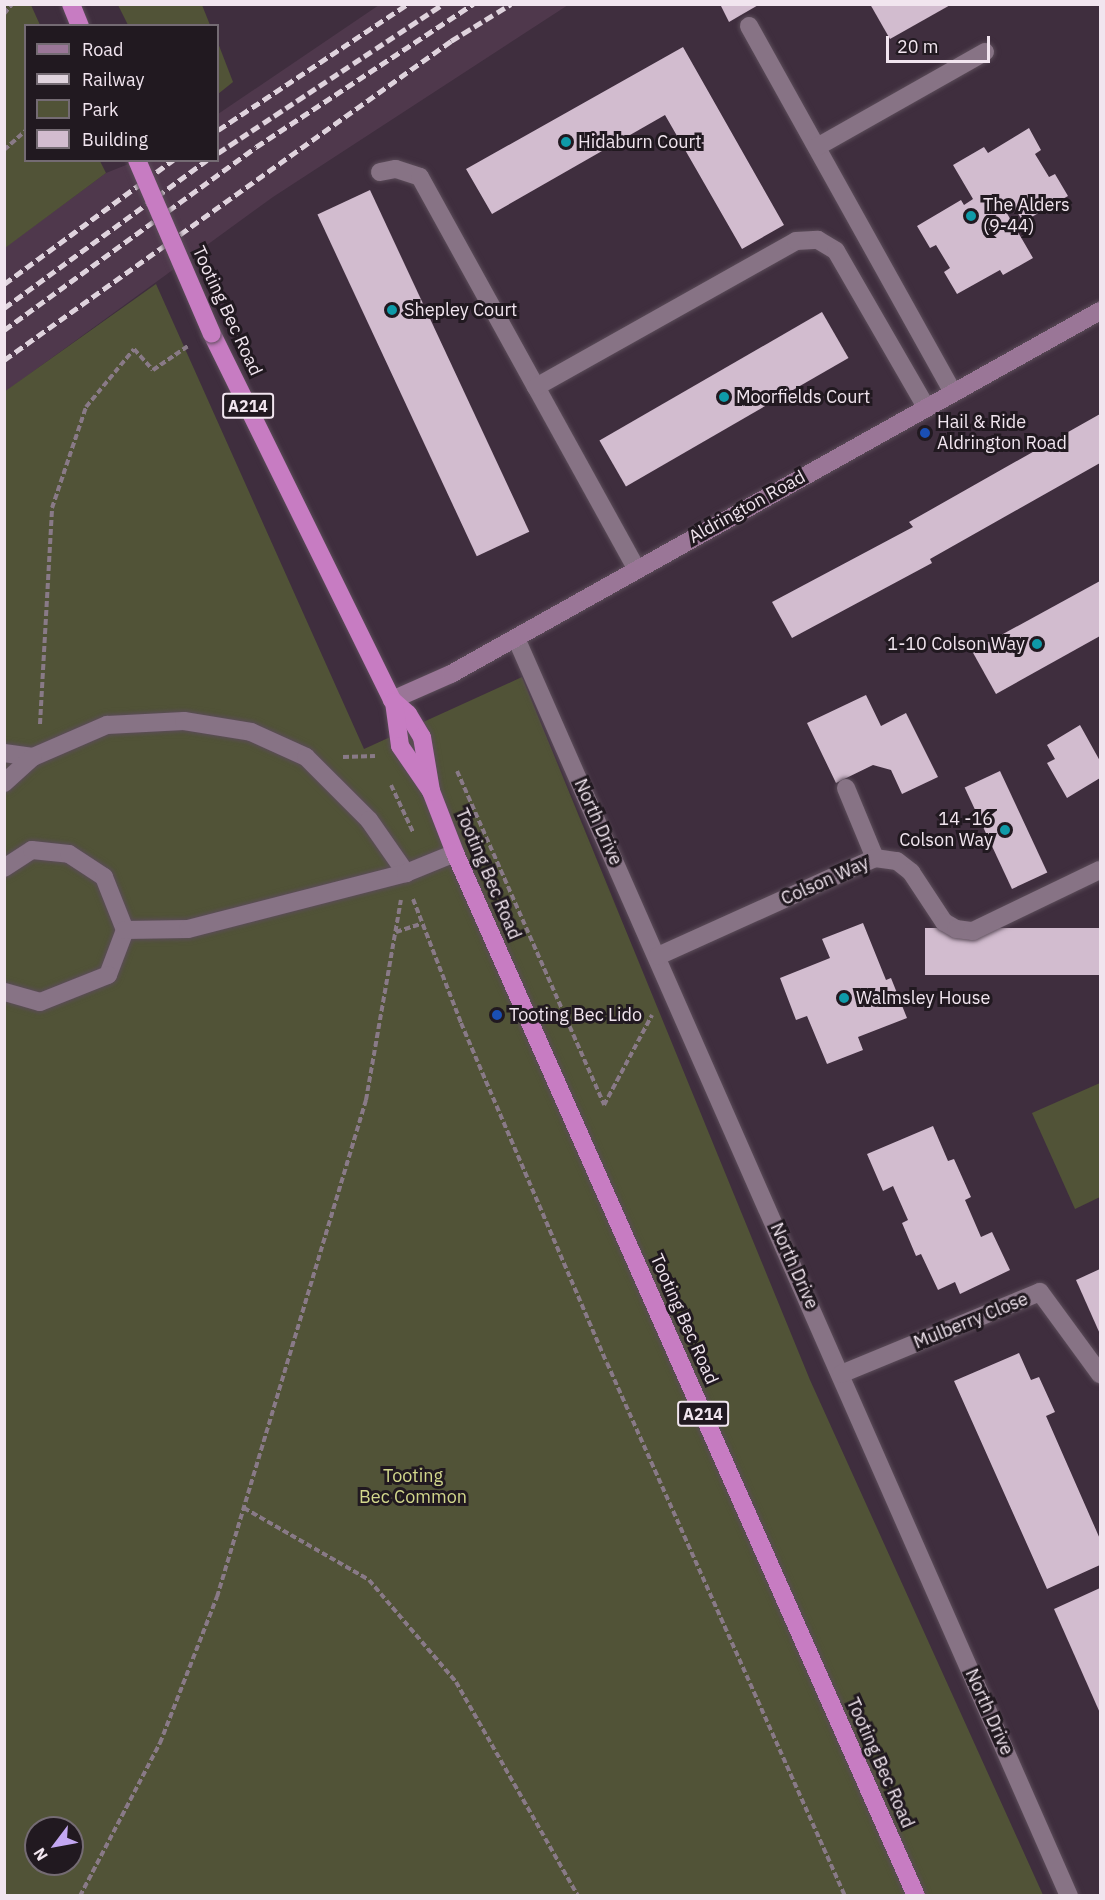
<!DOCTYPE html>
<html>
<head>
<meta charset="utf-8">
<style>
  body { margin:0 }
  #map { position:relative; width:1105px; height:1900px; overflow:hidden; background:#3f2e3e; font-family:"IBM Plex Sans",sans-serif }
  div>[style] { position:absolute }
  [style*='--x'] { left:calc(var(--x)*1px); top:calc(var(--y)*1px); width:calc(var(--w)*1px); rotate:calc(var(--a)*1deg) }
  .built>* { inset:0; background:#4f384c }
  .green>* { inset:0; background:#515337 }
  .building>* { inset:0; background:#d2bccf; transform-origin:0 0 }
  .path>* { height:4px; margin-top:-2px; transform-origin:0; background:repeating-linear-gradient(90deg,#897a87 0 6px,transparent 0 9px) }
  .roads { filter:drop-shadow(0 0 2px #5b4c59) drop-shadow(0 0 2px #5b4c59) }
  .lane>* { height:18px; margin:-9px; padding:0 9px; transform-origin:9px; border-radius:9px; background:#877385 }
  .street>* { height:18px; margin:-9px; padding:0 9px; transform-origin:9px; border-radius:9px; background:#877385 }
  .secondary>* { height:18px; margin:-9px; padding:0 9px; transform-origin:9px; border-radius:9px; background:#9a7697 }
  .highway>* { height:18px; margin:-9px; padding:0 9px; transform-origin:9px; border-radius:9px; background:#c77cc2 }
  .rail>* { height:4.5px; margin-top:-2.25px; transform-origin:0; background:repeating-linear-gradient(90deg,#dfd3dd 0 9px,transparent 0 13.5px) }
  .bridges { filter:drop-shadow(0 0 2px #5b4c59) drop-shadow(0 0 2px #5b4c59) }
  .highway-bridge>* { height:18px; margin:-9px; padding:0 9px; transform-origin:9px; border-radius:9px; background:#c77cc2 }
  .dots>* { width:16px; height:16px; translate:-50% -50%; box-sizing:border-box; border:3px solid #211920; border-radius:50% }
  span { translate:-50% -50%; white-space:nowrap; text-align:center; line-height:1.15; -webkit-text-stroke:6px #211920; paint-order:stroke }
  .shield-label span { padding:2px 4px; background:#211920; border:2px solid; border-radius:4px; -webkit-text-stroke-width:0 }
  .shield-label { font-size:16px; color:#f1e5ef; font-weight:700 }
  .poi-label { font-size:18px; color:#f1e5ef }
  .left { translate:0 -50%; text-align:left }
  .right { translate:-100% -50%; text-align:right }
  .street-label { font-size:18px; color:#f1e5ef }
  .park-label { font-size:18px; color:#d3d88c }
  .frame { position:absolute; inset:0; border:6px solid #f1e5ef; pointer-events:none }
  .legend { position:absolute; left:24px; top:24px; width:195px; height:138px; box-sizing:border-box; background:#211920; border:2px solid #746b73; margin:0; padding:8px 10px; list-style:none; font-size:18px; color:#f1e5ef }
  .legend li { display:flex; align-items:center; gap:12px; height:30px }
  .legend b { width:30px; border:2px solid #746b73 }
  .north { position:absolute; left:24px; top:1816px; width:60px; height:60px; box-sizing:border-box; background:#211920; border:2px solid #746b73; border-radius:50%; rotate:238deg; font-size:16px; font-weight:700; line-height:24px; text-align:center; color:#f1e5ef }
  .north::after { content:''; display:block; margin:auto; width:21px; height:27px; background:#c3a7f2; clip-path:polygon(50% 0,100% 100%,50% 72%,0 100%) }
  .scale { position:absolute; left:886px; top:36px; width:104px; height:27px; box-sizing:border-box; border:3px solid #f1e5ef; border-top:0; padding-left:8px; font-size:18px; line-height:21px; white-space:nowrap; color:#f1e5ef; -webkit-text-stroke:4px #211920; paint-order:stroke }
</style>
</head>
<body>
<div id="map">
  <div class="built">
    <div style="clip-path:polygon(379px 5px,568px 5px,273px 197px,5px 392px,4px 248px,106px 173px,136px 161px,218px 160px,218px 114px)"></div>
  </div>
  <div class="green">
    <div style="clip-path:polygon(5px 4px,31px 5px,40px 25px,26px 26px,26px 160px,100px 161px,106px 173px,5px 248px)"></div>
    <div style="clip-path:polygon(118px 5px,202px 5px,210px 25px,128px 25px)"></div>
    <div style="clip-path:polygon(218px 43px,233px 82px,218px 94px)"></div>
    <div style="clip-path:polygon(evenodd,156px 284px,364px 749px,522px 677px,810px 1380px,1043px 1895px,5px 1895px,4px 392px,156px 284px,36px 1828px,72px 1828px,72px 1864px,36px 1864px,36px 1828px)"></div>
    <div style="clip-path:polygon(1100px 1083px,1100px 1197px,1075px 1209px,1032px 1113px)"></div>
  </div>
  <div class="building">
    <div style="clip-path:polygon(720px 4px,760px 4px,729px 22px)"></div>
    <div style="clip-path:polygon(870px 4px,952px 4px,890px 39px)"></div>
    <div style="clip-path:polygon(683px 47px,784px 225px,742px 249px,665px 115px,492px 214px,466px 169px)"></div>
    <div style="clip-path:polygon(1029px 128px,1041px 150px,1035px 154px,1049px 177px,1055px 174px,1068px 196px,1023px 222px,1013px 205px,1005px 210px,1033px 258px,1003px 275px,1000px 270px,957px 294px,944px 272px,950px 268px,936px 245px,930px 248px,917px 226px,961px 200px,964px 205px,973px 199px,953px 165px,984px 147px,988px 153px)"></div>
    <div style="left:370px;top:190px;width:377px;height:58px;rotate:65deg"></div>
    <div style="left:822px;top:312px;width:53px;height:257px;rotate:60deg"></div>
    <div style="clip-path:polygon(1100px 414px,1100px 463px,930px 559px,932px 563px,792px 638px,772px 602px,913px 527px,909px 522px)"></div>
    <div style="clip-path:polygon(1100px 581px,1100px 636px,996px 694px,972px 651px)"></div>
    <div style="clip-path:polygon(866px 695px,881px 726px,906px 713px,938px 777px,902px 794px,891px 770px,873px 765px,836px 783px,807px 723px)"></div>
    <div style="clip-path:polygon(1080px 725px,1100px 761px,1100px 778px,1067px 798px,1047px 763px,1055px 759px,1047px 745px)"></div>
    <div style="left:1000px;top:771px;width:112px;height:39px;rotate:65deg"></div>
    <div style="clip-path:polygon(863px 923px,886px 980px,891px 978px,907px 1018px,858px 1037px,863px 1050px,827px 1064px,807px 1016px,796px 1020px,780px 978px,830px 958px,822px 939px)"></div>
    <div style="left:1100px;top:928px;width:47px;height:175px;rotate:90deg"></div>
    <div style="clip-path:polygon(933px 1126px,948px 1161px,954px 1159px,971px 1197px,965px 1200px,981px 1237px,992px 1232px,1010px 1270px,960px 1294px,955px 1282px,938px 1290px,921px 1254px,916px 1256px,902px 1223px,908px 1220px,893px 1186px,883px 1191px,867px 1154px)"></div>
    <div style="clip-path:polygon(1100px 1269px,1100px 1334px,1076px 1280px)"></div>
    <div style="clip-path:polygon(1019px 1353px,1031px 1380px,1039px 1377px,1055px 1412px,1046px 1416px,1100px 1539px,1100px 1565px,1047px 1589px,954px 1381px)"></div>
    <div style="clip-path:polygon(1100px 1588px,1100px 1713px,1054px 1609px)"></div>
  </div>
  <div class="path">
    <div style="--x:4;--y:14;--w:13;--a:-51"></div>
    <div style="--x:4;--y:150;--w:30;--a:-42"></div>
    <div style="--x:40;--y:724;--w:216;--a:-86.8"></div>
    <div style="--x:52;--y:508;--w:107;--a:-71.4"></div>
    <div style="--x:86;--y:407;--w:75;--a:-50.4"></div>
    <div style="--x:134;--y:349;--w:28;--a:48"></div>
    <div style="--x:153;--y:370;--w:42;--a:-34.4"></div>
    <div style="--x:343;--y:757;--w:32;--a:-2"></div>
    <div style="--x:457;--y:771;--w:365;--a:66.2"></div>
    <div style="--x:604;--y:1105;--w:102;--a:-61.9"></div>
    <div style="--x:391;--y:785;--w:52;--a:64.9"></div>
    <div style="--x:413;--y:899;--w:133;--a:68.8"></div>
    <div style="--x:461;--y:1023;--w:370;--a:66.8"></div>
    <div style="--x:607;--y:1363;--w:584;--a:65.94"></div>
    <div style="--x:396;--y:932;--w:25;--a:-18"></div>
    <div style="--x:244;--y:1508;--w:144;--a:29.9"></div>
    <div style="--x:369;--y:1580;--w:134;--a:49.5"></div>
    <div style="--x:456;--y:1682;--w:246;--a:60.3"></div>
    <div style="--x:80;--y:1896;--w:173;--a:-62.4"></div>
    <div style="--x:160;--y:1743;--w:157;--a:-68.7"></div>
    <div style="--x:217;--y:1597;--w:519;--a:-73.31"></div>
    <div style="--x:366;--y:1100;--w:203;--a:-80.1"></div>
  </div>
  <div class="roads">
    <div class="lane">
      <div style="--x:749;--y:26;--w:419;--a:60.9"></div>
      <div style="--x:817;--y:147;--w:193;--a:-29.5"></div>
      <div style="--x:380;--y:172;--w:16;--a:-11"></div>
      <div style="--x:396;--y:169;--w:25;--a:18"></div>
      <div style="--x:420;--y:177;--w:240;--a:61.1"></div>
      <div style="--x:636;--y:568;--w:207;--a:-118.9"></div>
      <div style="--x:536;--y:387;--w:298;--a:-29.3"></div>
      <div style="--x:796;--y:241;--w:22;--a:-3"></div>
      <div style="--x:818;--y:240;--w:21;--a:31"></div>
      <div style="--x:836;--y:251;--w:180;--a:60"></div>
      <div style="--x:4;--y:753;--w:29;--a:8"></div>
      <div style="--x:33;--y:757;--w:81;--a:-23.4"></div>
      <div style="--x:107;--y:725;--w:77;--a:-3"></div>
      <div style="--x:184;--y:721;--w:68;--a:9.3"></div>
      <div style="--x:251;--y:732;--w:60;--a:24.4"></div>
      <div style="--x:306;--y:757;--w:89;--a:45"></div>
      <div style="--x:369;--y:820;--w:65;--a:55.1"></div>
      <div style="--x:4;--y:783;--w:39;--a:-42"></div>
      <div style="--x:846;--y:788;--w:76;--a:67.5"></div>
      <div style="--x:4;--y:868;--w:33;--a:-33"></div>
      <div style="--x:32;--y:850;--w:37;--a:6"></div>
      <div style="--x:69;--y:854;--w:42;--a:33.3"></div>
      <div style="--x:104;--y:877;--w:57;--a:68.4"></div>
      <div style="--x:125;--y:930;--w:48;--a:110.7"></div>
      <div style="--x:108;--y:975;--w:73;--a:158.3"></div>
      <div style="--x:40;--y:1002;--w:37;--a:-164"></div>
      <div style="--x:125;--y:930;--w:63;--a:-0.9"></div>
      <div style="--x:188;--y:929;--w:225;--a:-14.4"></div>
      <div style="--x:406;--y:873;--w:53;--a:-22.2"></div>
    </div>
    <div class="street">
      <div style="--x:516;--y:638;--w:1374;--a:66.27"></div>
      <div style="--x:658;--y:956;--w:238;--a:-24.3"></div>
      <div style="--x:875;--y:858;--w:22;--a:8"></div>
      <div style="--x:897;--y:861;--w:18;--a:38"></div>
      <div style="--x:911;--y:872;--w:60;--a:56.6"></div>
      <div style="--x:944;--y:922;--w:14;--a:30"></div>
      <div style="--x:956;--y:929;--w:17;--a:7"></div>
      <div style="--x:973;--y:931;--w:141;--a:-25.7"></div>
      <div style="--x:841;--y:1374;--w:215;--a:-22.4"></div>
      <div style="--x:1040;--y:1292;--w:102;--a:53.8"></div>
    </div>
    <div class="secondary">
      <div style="--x:392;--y:700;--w:64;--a:-23.8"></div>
      <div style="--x:451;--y:674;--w:744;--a:-29.22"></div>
    </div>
    <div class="highway">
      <div style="--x:71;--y:4;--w:24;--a:68"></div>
      <div style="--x:212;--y:334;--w:408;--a:63.8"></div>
      <div style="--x:392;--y:700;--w:21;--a:41"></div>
      <div style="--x:408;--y:714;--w:27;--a:59"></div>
      <div style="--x:422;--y:737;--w:55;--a:80.5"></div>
      <div style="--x:431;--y:791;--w:66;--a:68.8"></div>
      <div style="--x:455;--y:853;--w:1140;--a:66.15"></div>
      <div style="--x:394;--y:702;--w:44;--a:82.2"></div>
      <div style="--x:400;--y:746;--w:55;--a:55.4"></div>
    </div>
  </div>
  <div class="rail">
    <div style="--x:218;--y:130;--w:228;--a:-33.6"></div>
    <div style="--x:218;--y:153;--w:270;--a:-33.5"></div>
    <div style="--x:4;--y:284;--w:210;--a:-36.3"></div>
    <div style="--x:4;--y:308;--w:251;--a:-36.1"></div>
    <div style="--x:4;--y:330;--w:311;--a:-36"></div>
    <div style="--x:256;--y:147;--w:260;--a:-33.4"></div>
    <div style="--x:4;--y:360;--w:549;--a:-35.51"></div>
    <div style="--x:451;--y:41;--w:70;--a:-31.7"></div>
  </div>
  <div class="bridges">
    <div class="highway-bridge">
      <div style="--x:137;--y:160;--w:189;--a:66.7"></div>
    </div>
  </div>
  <div class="dots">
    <div style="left:566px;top:142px;background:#0f9aa8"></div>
    <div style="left:971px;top:216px;background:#0f9aa8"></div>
    <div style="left:392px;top:310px;background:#0f9aa8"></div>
    <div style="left:724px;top:397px;background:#0f9aa8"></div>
    <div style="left:925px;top:433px;background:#1a4fb4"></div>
    <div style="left:1037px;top:644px;background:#0f9aa8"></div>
    <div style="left:1005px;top:830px;background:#0f9aa8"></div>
    <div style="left:844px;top:998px;background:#0f9aa8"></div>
    <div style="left:497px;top:1015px;background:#1a4fb4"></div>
  </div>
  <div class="shield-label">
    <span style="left:248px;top:406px">A214</span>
    <span style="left:703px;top:1414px">A214</span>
  </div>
  <div class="poi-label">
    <span class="left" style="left:578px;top:142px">Hidaburn Court</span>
    <span class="left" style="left:983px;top:216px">The Alders<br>(9-44)</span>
    <span class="left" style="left:404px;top:310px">Shepley Court</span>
    <span class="left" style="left:736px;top:397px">Moorfields Court</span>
    <span class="left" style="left:937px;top:433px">Hail &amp; Ride<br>Aldrington Road</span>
    <span class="right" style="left:1025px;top:644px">1-10 Colson Way</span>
    <span class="right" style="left:993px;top:830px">14 -16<br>Colson Way</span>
    <span class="left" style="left:856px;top:998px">Walmsley House</span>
    <span class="left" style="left:509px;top:1015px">Tooting Bec Lido</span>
  </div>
  <div class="street-label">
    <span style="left:227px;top:311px;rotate:65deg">Tooting Bec Road</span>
    <span style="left:747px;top:507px;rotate:-29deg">Aldrington Road</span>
    <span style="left:598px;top:822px;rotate:66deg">North Drive</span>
    <span style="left:488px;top:874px;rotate:67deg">Tooting Bec Road</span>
    <span style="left:825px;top:881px;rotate:-24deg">Colson Way</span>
    <span style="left:794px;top:1266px;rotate:66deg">North Drive</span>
    <span style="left:684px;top:1319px;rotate:66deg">Tooting Bec Road</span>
    <span style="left:971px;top:1321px;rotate:-22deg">Mulberry Close</span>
    <span style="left:989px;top:1712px;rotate:66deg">North Drive</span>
    <span style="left:880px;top:1763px;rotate:66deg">Tooting Bec Road</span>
  </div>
  <div class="park-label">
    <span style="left:413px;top:1487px">Tooting<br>Bec Common</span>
  </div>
  <div class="frame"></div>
  <ul class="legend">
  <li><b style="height:8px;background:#9a7697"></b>Road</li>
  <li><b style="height:8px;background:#dfd3dd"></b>Railway</li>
  <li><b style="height:16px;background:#515337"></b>Park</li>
  <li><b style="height:16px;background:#d2bccf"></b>Building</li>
  </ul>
  <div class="north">N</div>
  <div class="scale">20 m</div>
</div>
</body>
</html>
